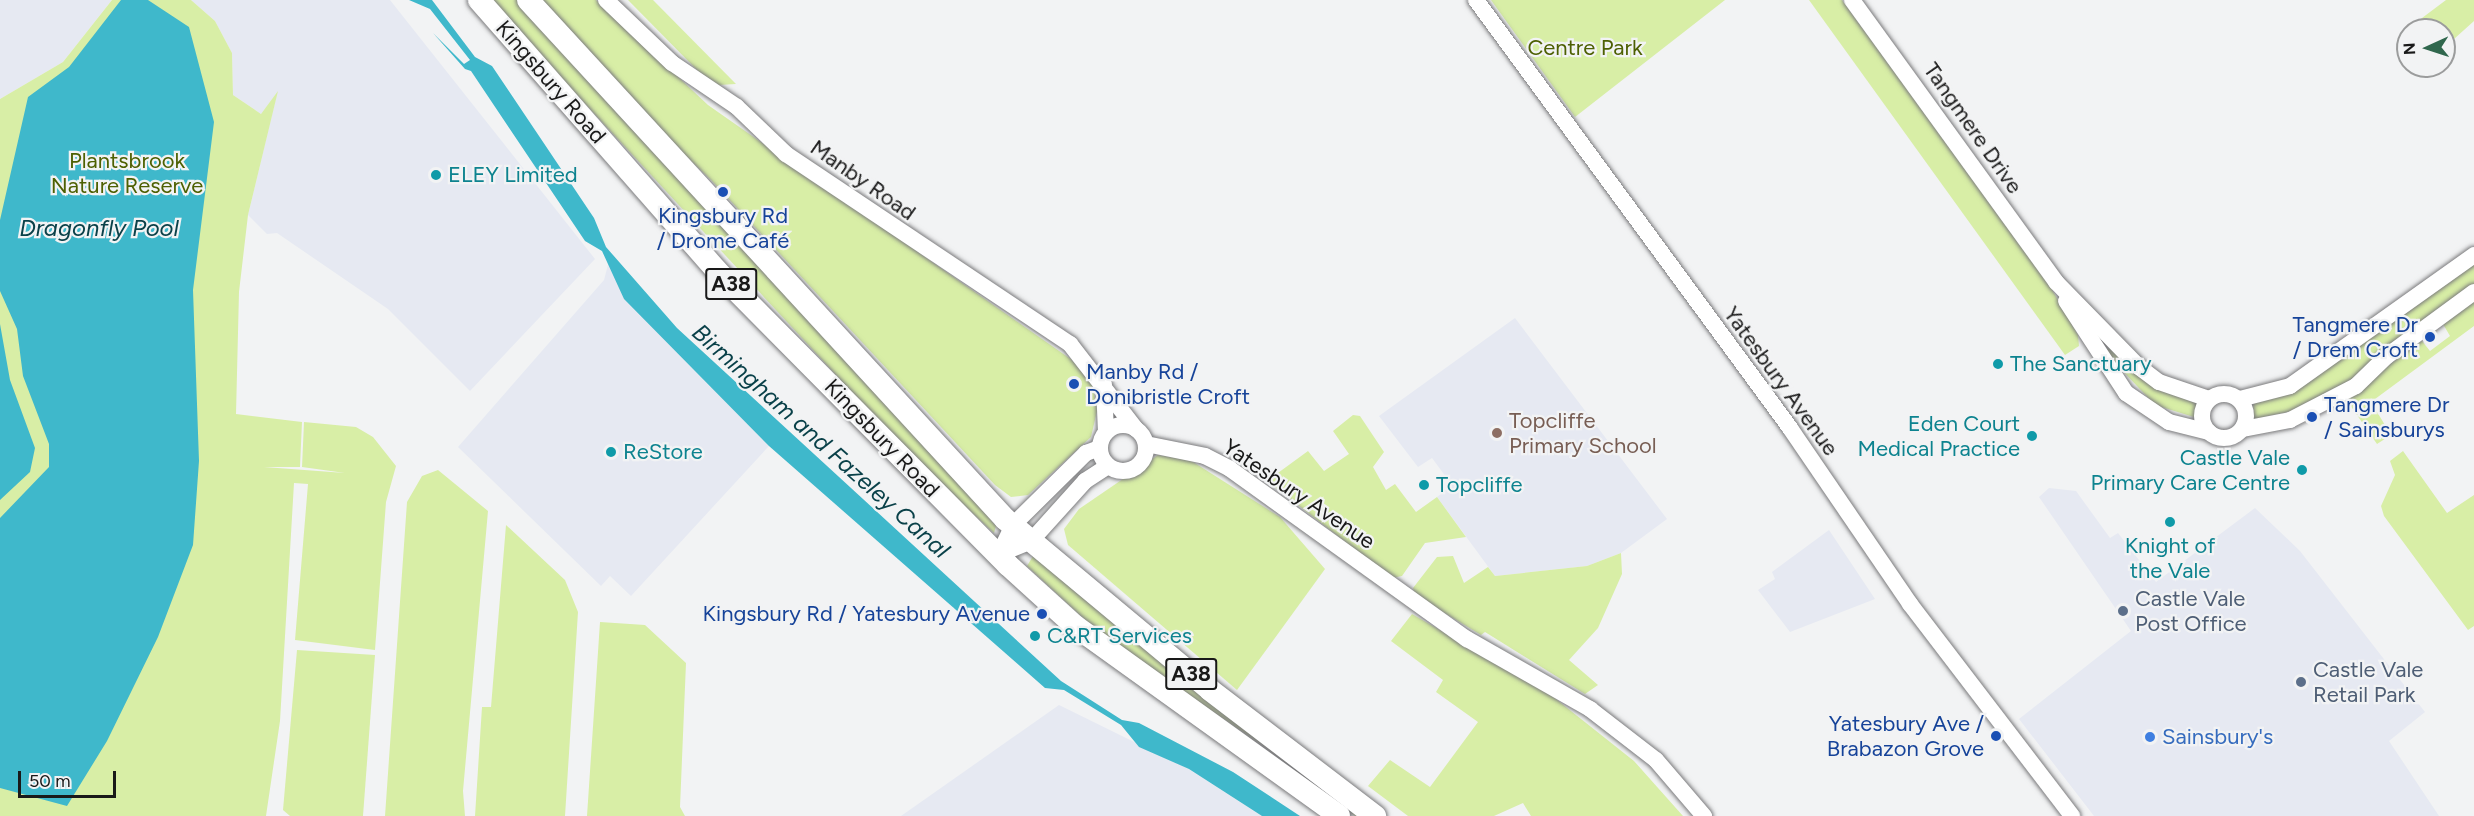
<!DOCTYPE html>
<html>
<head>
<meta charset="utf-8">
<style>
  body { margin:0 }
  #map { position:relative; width:2474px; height:816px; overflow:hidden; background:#f2f3f4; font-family:Figtree,sans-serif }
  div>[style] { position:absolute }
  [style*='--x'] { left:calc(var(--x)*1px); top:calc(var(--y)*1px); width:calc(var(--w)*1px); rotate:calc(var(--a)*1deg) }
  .built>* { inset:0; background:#e6e9f2 }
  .green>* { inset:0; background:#d8eea6 }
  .water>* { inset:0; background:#3fb8cb }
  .roads { filter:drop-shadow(0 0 2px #7a7a7c) drop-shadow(0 0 2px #7a7a7c) }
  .secondary>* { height:16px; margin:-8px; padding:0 8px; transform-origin:8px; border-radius:8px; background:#fff }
  .secondary>.ring { margin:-8px; padding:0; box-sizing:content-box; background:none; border:16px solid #fff; border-radius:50% }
  .highway>* { height:22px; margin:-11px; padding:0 11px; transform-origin:11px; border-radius:11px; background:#fff }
  .dots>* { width:16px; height:16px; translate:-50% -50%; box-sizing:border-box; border:3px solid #f2f3f4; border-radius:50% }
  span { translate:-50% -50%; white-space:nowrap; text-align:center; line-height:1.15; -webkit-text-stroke:4.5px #f2f3f4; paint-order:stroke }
  .shield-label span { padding:2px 4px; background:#f2f3f4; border:2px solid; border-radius:4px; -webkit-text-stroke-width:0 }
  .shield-label { font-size:21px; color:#191919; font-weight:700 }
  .park-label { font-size:22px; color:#4d6002 }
  .street-label { font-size:22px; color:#191919 }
  .culture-label { font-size:22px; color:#0d838f }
  .left { translate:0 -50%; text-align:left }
  .right { translate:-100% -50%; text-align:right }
  .transit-label { font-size:22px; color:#164399 }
  .education-label { font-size:22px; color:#785e54 }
  .service-label { font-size:22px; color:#4e5e75 }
  .shop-label { font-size:22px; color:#366cbe }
  .water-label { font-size:24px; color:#0a4149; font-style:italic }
  .north { position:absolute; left:2396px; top:18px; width:60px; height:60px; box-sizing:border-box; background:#f2f3f4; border:2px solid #9b9c9c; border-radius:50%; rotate:267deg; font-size:16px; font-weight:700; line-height:24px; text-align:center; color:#191919 }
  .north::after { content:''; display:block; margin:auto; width:21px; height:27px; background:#30674d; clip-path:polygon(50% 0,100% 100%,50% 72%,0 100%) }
  .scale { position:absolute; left:18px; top:771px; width:98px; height:27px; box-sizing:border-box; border:3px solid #191919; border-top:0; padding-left:8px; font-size:18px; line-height:21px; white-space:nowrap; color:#191919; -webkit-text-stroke:4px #f2f3f4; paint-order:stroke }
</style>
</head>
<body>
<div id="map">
  <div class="built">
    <div style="clip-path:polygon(0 0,112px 0,63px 62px,0 99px)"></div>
    <div style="clip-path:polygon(191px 0,390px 0,595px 259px,470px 391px,388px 309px,277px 233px,267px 234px,248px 215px,277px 94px,261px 114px,233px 95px,232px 53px,215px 21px)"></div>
    <div style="clip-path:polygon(609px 261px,624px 299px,769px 446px,631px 596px,610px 576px,601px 586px,458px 447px,604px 280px)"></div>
    <div style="clip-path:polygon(1515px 318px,1667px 519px,1621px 553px,1587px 566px,1495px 576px,1437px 497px,1452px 485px,1432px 458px,1418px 467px,1379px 416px)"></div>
    <div style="clip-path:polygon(2049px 488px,2076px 491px,2110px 538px,2118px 533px,2156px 582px,2255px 508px,2300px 551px,2425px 712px,2389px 741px,2439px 816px,2094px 816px,2019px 719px,2131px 631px,2039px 497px)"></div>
    <div style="clip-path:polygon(1829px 530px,1875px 599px,1790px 632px,1758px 590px,1775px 579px,1772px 572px)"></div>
    <div style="clip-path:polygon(1059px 705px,1189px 769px,1262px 816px,901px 816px)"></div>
  </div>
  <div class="green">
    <div style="clip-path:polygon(112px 0,191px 0,215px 21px,232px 53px,233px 95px,261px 114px,278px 91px,248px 215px,239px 292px,236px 414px,302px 422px,300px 467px,264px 467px,345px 473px,302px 467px,304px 422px,356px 427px,373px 437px,396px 466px,386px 502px,375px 650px,295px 640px,308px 484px,294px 483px,280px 721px,266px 816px,0 816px,0 99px,63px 62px)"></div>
    <div style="clip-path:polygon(489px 0,518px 0,890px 402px,996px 526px,994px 533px,912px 457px)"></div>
    <div style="clip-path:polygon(542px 0,596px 0,708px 105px,1072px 360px,1093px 385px,1097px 411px,1091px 437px,1028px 495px,1011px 497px,995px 485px,711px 180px,627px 99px)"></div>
    <div style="clip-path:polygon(628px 0,653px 0,736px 84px,719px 85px,699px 72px)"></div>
    <div style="clip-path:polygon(1491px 0,1725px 0,1575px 117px)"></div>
    <div style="clip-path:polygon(1809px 0,1842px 0,2043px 274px,2078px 335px,2079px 346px,2065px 355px)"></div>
    <div style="clip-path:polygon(2446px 0,2474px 0,2474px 21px,2444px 48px,2444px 30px,2406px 30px)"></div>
    <div style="clip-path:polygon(2474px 260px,2474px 285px,2357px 377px,2293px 411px,2254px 419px,2253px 400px,2276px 395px)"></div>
    <div style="clip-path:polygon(2474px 299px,2474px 326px,2371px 402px,2391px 435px,2377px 444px,2348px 402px,2349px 394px,2422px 341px,2430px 351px,2450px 336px,2443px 324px)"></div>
    <div style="clip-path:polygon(2101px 348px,2112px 349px,2202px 401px,2197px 418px,2155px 405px)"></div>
    <div style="clip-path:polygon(1353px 415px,1360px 416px,1384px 452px,1373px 467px,1386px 490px,1395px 484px,1416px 512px,1437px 497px,1466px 537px,1425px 543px,1402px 576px,1392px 578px,1267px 481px,1308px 451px,1324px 471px,1349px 454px,1333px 431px)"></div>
    <div style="clip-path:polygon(2403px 451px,2447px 513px,2474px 495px,2474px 626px,2468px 630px,2384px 516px,2381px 506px,2395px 475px,2390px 461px)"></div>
    <div style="clip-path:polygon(1158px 455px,1190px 460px,1280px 517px,1325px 569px,1237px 690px,1068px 545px,1064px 529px,1079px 509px)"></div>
    <div style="clip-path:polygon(438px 470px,488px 511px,463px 791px,465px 816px,385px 816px,407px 502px,422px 476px)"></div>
    <div style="clip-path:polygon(506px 525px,565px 580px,578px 612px,565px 816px,475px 816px,482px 707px,491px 707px)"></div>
    <div style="clip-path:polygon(1621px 553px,1622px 574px,1598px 628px,1569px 660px,1598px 685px,1585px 694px,1485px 632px,1481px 635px,1415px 595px,1413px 588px,1437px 557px,1453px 556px,1464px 583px,1488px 567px,1495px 576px,1587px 566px)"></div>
    <div style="clip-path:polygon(1033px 556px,1366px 816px,1355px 816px,1273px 752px,1109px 642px,1027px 566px)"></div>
    <div style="clip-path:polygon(1412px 614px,1547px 692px,1634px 761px,1683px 816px,1531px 816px,1523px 803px,1494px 816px,1408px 816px,1368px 786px,1390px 760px,1430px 787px,1478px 722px,1436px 692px,1443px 680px,1391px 641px)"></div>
    <div style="clip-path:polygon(600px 622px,645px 625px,686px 663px,680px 807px,685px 816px,587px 816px)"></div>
    <div style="clip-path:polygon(297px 650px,375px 655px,363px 816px,290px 816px,283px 810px)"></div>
  </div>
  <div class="water">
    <div style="clip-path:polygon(121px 0,148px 0,189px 27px,214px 122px,193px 290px,199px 461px,193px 545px,158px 637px,107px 741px,67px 806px,0 788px,0 518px,49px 467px,49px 444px,23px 376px,17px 329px,0 291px,0 220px,28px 97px,69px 67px)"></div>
    <div style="clip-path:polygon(409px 0,432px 0,475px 57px,492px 66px,594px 218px,606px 247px,677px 328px,1061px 681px,1122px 720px,1139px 723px,1233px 772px,1300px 816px,1262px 816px,1189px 769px,1139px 747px,1121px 725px,1064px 690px,1045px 688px,769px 446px,624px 299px,602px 251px,585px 241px,471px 71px,465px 69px,433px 33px,464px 64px,470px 60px,430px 9px)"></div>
    <div style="clip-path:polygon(0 324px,10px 380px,35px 448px,30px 472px,0 500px)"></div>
  </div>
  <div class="roads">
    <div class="secondary">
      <div style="--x:606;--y:0;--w:91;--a:43.7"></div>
      <div style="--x:672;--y:63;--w:78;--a:34.1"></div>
      <div style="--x:737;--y:107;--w:68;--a:43.8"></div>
      <div style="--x:786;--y:154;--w:342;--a:33.8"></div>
      <div style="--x:1070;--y:344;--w:108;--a:52.2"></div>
      <div style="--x:1476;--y:0;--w:531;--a:53.73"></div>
      <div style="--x:1790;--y:428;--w:213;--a:55.7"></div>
      <div style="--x:1910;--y:604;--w:267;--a:52.6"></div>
      <div style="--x:1852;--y:0;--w:348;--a:54.1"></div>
      <div style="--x:2056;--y:282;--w:119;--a:45.7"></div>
      <div style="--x:2139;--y:367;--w:25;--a:37"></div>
      <div style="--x:2159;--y:382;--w:53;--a:18.8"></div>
      <div style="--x:2066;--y:301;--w:110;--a:56.9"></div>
      <div style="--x:2126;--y:393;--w:52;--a:34"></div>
      <div style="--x:2169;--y:422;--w:41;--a:14"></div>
      <div style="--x:1104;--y:385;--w:47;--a:87.6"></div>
      <div class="ring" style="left:2202px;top:394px;width:28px;height:28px"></div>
      <div style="--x:2240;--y:399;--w:52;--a:-14.6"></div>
      <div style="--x:2290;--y:386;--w:226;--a:-35.4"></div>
      <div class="ring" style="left:1100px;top:425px;width:30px;height:30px"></div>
      <div style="--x:2243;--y:429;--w:48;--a:-10.8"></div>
      <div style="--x:2290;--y:420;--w:74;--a:-27.3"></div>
      <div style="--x:2356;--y:386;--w:43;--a:-44.1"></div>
      <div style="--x:2387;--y:356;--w:108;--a:-36.3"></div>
      <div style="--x:1146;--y:444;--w:60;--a:11.5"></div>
      <div style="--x:1205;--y:456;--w:28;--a:27"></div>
      <div style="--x:1230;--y:469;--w:292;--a:35.7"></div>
      <div style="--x:1467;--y:639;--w:142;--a:29.6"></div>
      <div style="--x:1590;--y:709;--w:83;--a:37.7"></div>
      <div style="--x:1656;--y:760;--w:74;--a:49.4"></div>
      <div style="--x:997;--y:555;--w:37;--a:-22"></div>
      <div style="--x:1031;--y:541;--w:81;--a:-48"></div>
      <div style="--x:1085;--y:481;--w:27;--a:-33"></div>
      <div style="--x:1008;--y:565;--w:23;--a:-97"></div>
      <div style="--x:1005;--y:542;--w:19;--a:-65"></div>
      <div style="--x:1013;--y:525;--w:103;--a:-44.6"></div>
      <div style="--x:1086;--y:453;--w:15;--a:-20"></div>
    </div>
    <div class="highway">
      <div style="--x:479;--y:0;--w:359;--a:48.7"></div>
      <div style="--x:716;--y:270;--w:415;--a:45.3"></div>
      <div style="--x:1008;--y:565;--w:91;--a:42.3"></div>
      <div style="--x:1075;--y:626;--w:325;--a:35.7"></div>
      <div style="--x:528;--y:0;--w:705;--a:47.41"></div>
      <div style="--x:1005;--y:519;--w:267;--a:39.8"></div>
      <div style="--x:1210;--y:690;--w:208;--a:37.4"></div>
    </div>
  </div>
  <div class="dots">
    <div style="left:436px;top:175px;background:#0f9aa8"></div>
    <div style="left:723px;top:192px;background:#1a4fb4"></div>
    <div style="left:2430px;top:337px;background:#1a4fb4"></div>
    <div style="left:1998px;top:364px;background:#0f9aa8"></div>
    <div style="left:1074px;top:384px;background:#1a4fb4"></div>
    <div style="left:2312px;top:417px;background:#1a4fb4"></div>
    <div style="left:1497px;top:433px;background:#8d6e63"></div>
    <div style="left:2032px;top:436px;background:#0f9aa8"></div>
    <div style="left:611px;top:452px;background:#0f9aa8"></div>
    <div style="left:2302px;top:470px;background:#0f9aa8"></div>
    <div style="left:1424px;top:485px;background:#0f9aa8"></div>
    <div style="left:2170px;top:522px;background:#0f9aa8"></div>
    <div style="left:2123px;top:611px;background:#5c6f8a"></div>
    <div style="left:1042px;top:614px;background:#1a4fb4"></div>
    <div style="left:1035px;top:636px;background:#0f9aa8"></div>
    <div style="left:2301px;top:682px;background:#5c6f8a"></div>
    <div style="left:1996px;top:736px;background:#1a4fb4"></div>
    <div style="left:2150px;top:737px;background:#3f7fe0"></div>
  </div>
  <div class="shield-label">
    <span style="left:731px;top:284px">A38</span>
    <span style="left:1191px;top:674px">A38</span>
  </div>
  <div class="park-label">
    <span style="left:1585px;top:48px">Centre Park</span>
    <span style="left:127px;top:173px">Plantsbrook<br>Nature Reserve</span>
  </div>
  <div class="street-label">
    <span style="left:551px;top:82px;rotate:49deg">Kingsbury Road</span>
    <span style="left:1973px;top:128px;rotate:55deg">Tangmere Drive</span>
    <span style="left:863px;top:180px;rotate:35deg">Manby Road</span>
    <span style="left:1781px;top:381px;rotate:54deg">Yatesbury Avenue</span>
    <span style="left:882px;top:438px;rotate:46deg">Kingsbury Road</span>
    <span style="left:1299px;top:494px;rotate:34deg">Yatesbury Avenue</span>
  </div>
  <div class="culture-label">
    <span class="left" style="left:448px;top:175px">ELEY Limited</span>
    <span class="left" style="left:2010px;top:364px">The Sanctuary</span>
    <span class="right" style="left:2020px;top:436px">Eden Court<br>Medical Practice</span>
    <span class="left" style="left:623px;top:452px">ReStore</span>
    <span class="right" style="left:2290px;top:470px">Castle Vale<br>Primary Care Centre</span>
    <span class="left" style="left:1436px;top:485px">Topcliffe</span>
    <span style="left:2170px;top:558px">Knight of<br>the Vale</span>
    <span class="left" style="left:1047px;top:636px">C&amp;RT Services</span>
  </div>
  <div class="transit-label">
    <span style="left:723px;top:228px">Kingsbury Rd<br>/ Drome Café</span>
    <span class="right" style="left:2418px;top:337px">Tangmere Dr<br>/ Drem Croft</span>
    <span class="left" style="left:1086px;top:384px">Manby Rd /<br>Donibristle Croft</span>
    <span class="left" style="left:2324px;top:417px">Tangmere Dr<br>/ Sainsburys</span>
    <span class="right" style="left:1030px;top:614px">Kingsbury Rd / Yatesbury Avenue</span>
    <span class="right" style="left:1984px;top:736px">Yatesbury Ave /<br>Brabazon Grove</span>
  </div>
  <div class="education-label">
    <span class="left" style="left:1509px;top:433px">Topcliffe<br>Primary School</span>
  </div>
  <div class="service-label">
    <span class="left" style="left:2135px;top:611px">Castle Vale<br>Post Office</span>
    <span class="left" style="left:2313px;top:682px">Castle Vale<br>Retail Park</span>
  </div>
  <div class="shop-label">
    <span class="left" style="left:2162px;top:737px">Sainsbury's</span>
  </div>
  <div class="water-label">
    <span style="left:99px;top:228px">Dragonfly Pool</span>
    <span style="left:821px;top:441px;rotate:42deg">Birmingham and Fazeley Canal</span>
  </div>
  <div class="north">N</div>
  <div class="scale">50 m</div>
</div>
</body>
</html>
